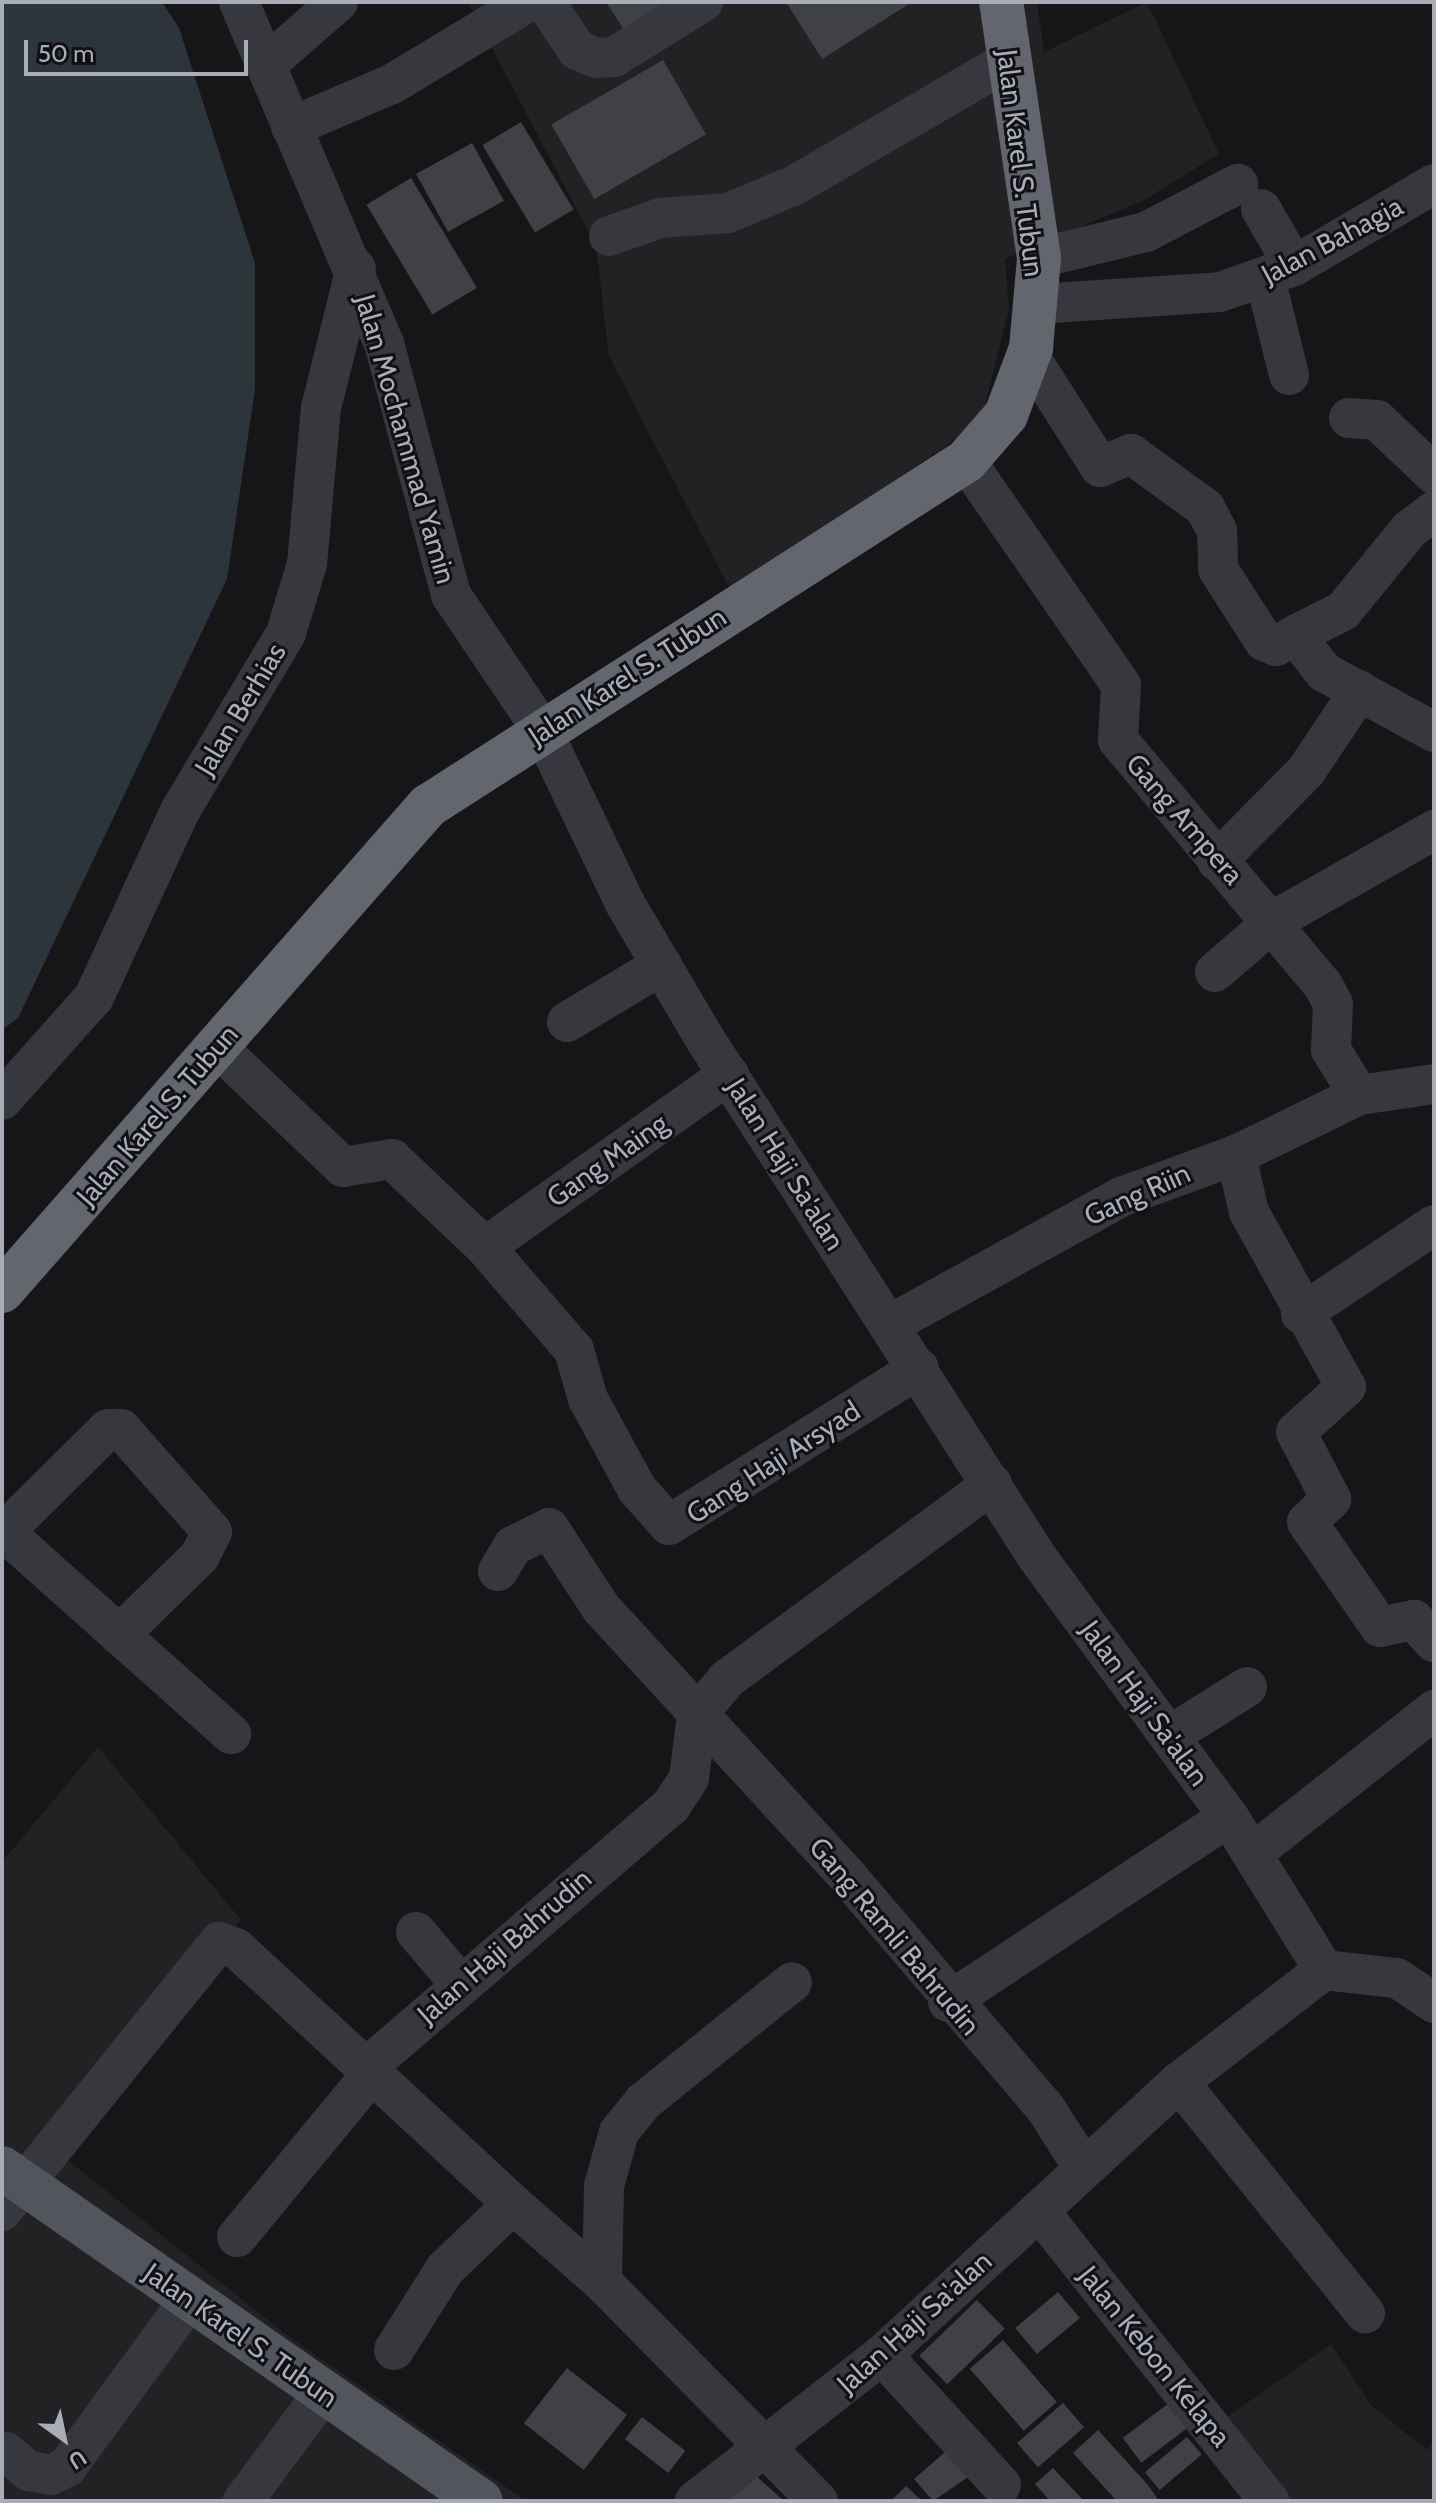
<!DOCTYPE html>
<html>
<head>
<meta charset="utf-8">
<style>
  body { margin:0 }
  #map { position:relative; width:1436px; height:2503px; overflow:hidden; background:#161618; font-family:Cabin,sans-serif }
  div>[style] { position:absolute }
  [style*='--x'] { left:calc(var(--x)*1px); top:calc(var(--y)*1px); width:calc(var(--w)*1px); rotate:calc(var(--a)*1deg) }
  .built>* { inset:0; background:#222225 }
  .water>* { inset:0; background:#2c353c }
  .building>* { inset:0; background:#404145; transform-origin:0 0 }
  .minor>* { height:40px; margin:-20px; padding:0 20px; transform-origin:20px; border-radius:20px; background:#37383d }
  .major>* { height:44px; margin:-22px; padding:0 22px; transform-origin:22px; border-radius:22px; background:#53555c }
  .highway>* { height:44px; margin:-22px; padding:0 22px; transform-origin:22px; border-radius:22px; background:#63666e }
  span { translate:-50% -50%; white-space:nowrap; text-align:center; line-height:1.15; -webkit-text-stroke:6px #111113; paint-order:stroke }
  .street-label { font-size:28px; color:#a8adb8 }
  .frame { position:absolute; inset:0; border:4px solid #a8adb8; pointer-events:none }
  .north { position:absolute; left:24px; top:2399px; width:80px; height:80px; -webkit-text-stroke:6px #111113; paint-order:stroke; rotate:147deg; font-size:22px; font-weight:700; line-height:32px; text-align:center; color:#a8adb8 }
  .north::after { content:''; display:block; margin:auto; width:28px; height:36px; background:#a8adb8; clip-path:polygon(50% 0,100% 100%,50% 72%,0 100%) }
  .scale { position:absolute; left:24px; top:40px; width:224px; height:36px; box-sizing:border-box; border:4px solid #a8adb8; border-top:0; padding-left:10px; font-size:24px; line-height:28px; white-space:nowrap; color:#a8adb8; -webkit-text-stroke:6px #111113; paint-order:stroke }
</style>
</head>
<body>
<div id="map">
  <div class="built">
    <div style="clip-path:polygon(468px 2px,1037px 2px,1044px 52px,1147px 2px,1219px 154px,1144px 200px,1005px 259px,1009px 309px,981px 422px,731px 591px,609px 356px,596px 246px)"></div>
    <div style="clip-path:polygon(98px 1747px,241px 1920px,55px 2150px,284px 2333px,526px 2501px,2px 2501px,2px 1862px)"></div>
    <div style="clip-path:polygon(1331px 2344px,1371px 2405px,1427px 2450px,1434px 2442px,1434px 2501px,1244px 2501px,1224px 2419px)"></div>
  </div>
  <div class="water">
    <div style="clip-path:polygon(2px 2px,162px 2px,179px 28px,255px 263px,255px 389px,227px 579px,18px 1018px,2px 1030px)"></div>
  </div>
  <div class="building">
    <div style="clip-path:polygon(606px 2px,675px 2px,626px 33px)"></div>
    <div style="clip-path:polygon(786px 2px,912px 2px,822px 59px)"></div>
    <div style="left:663px;top:60px;width:86px;height:129px;rotate:60deg"></div>
    <div style="left:521px;top:122px;width:102px;height:45px;rotate:59deg"></div>
    <div style="left:472px;top:143px;width:66px;height:64px;rotate:61deg"></div>
    <div style="left:411px;top:178px;width:128px;height:52px;rotate:59deg"></div>
    <div style="left:1058px;top:2292px;width:34px;height:56px;rotate:50deg"></div>
    <div style="left:977px;top:2300px;width:40px;height:80px;rotate:46deg"></div>
    <div style="left:1003px;top:2340px;width:82px;height:44px;rotate:49deg"></div>
    <div style="left:567px;top:2368px;width:76px;height:70px;rotate:38deg"></div>
    <div style="left:1177px;top:2397px;width:31px;height:68px;rotate:53deg"></div>
    <div style="left:1063px;top:2403px;width:32px;height:61px;rotate:49deg"></div>
    <div style="left:642px;top:2417px;width:55px;height:28px;rotate:38deg"></div>
    <div style="clip-path:polygon(1098px 2430px,1148px 2485px,1159px 2501px,1117px 2501px,1073px 2453px)"></div>
    <div style="left:1187px;top:2437px;width:23px;height:55px;rotate:50deg"></div>
    <div style="clip-path:polygon(953px 2445px,977px 2471px,933px 2501px,914px 2479px)"></div>
    <div style="clip-path:polygon(1053px 2468px,1084px 2501px,1050px 2501px,1035px 2484px)"></div>
    <div style="clip-path:polygon(753px 2473px,784px 2501px,727px 2501px)"></div>
    <div style="clip-path:polygon(906px 2486px,922px 2501px,891px 2501px)"></div>
  </div>
  <div class="minor">
    <div style="--x:239;--y:2;--w:371;--a:67"></div>
    <div style="--x:384;--y:343;--w:261;--a:75.1"></div>
    <div style="--x:451;--y:595;--w:163;--a:56"></div>
    <div style="--x:542;--y:730;--w:194;--a:64.4"></div>
    <div style="--x:626;--y:905;--w:156;--a:59.5"></div>
    <div style="--x:705;--y:1039;--w:615;--a:57.34"></div>
    <div style="--x:1037;--y:1557;--w:323;--a:53.6"></div>
    <div style="--x:1229;--y:1817;--w:180;--a:58.2"></div>
    <div style="--x:545;--y:2;--w:58;--a:56.3"></div>
    <div style="--x:577;--y:50;--w:21;--a:23"></div>
    <div style="--x:596;--y:58;--w:18;--a:-3"></div>
    <div style="--x:614;--y:57;--w:105;--a:-31.7"></div>
    <div style="--x:266;--y:65;--w:96;--a:-41.2"></div>
    <div style="--x:291;--y:127;--w:110;--a:-23.1"></div>
    <div style="--x:392;--y:84;--w:159;--a:-31.1"></div>
    <div style="--x:1261;--y:209;--w:66;--a:59.9"></div>
    <div style="--x:609;--y:236;--w:54;--a:-19.4"></div>
    <div style="--x:660;--y:218;--w:68;--a:-4.2"></div>
    <div style="--x:728;--y:213;--w:73;--a:-22.7"></div>
    <div style="--x:795;--y:185;--w:246;--a:-30.2"></div>
    <div style="--x:1039;--y:258;--w:110;--a:-13.7"></div>
    <div style="--x:1146;--y:232;--w:104;--a:-27.6"></div>
    <div style="--x:1265;--y:278;--w:100;--a:76.1"></div>
    <div style="--x:1036;--y:304;--w:184;--a:-3.7"></div>
    <div style="--x:1220;--y:292;--w:78;--a:-19.4"></div>
    <div style="--x:1294;--y:266;--w:162;--a:-30.4"></div>
    <div style="--x:1028;--y:354;--w:134;--a:57.5"></div>
    <div style="--x:1100;--y:467;--w:34;--a:-23"></div>
    <div style="--x:1131;--y:454;--w:92;--a:36.1"></div>
    <div style="--x:1205;--y:508;--w:26;--a:62"></div>
    <div style="--x:1217;--y:531;--w:38;--a:88"></div>
    <div style="--x:1218;--y:569;--w:85;--a:57.4"></div>
    <div style="--x:1264;--y:641;--w:13;--a:23"></div>
    <div style="--x:1276;--y:646;--w:22;--a:-30"></div>
    <div style="--x:1349;--y:418;--w:28;--a:4"></div>
    <div style="--x:1377;--y:420;--w:79;--a:43.5"></div>
    <div style="--x:966;--y:461;--w:272;--a:55.3"></div>
    <div style="--x:1121;--y:685;--w:55;--a:93.1"></div>
    <div style="--x:1118;--y:740;--w:319;--a:50.1"></div>
    <div style="--x:1323;--y:985;--w:21;--a:62"></div>
    <div style="--x:1333;--y:1004;--w:46;--a:92.5"></div>
    <div style="--x:1331;--y:1050;--w:53;--a:58.1"></div>
    <div style="--x:1434;--y:511;--w:31;--a:143"></div>
    <div style="--x:1409;--y:530;--w:104;--a:129.2"></div>
    <div style="--x:1343;--y:611;--w:54;--a:153.4"></div>
    <div style="--x:1295;--y:635;--w:47;--a:51.9"></div>
    <div style="--x:1324;--y:672;--w:125;--a:28.6"></div>
    <div style="--x:1217;--y:861;--w:127;--a:-45.3"></div>
    <div style="--x:1306;--y:771;--w:97;--a:-56.3"></div>
    <div style="--x:1215;--y:972;--w:79;--a:-40.9"></div>
    <div style="--x:1275;--y:920;--w:183;--a:-29.5"></div>
    <div style="--x:567;--y:1022;--w:111;--a:-31"></div>
    <div style="--x:217;--y:1047;--w:174;--a:43.6"></div>
    <div style="--x:343;--y:1167;--w:50;--a:-9.3"></div>
    <div style="--x:392;--y:1159;--w:128;--a:43.4"></div>
    <div style="--x:485;--y:1247;--w:136;--a:49.2"></div>
    <div style="--x:574;--y:1350;--w:51;--a:74.1"></div>
    <div style="--x:588;--y:1399;--w:102;--a:61.4"></div>
    <div style="--x:637;--y:1489;--w:48;--a:48.4"></div>
    <div style="--x:669;--y:1525;--w:295;--a:-32.1"></div>
    <div style="--x:2;--y:1100;--w:138;--a:-48.2"></div>
    <div style="--x:94;--y:997;--w:205;--a:-65.2"></div>
    <div style="--x:180;--y:811;--w:207;--a:-59.2"></div>
    <div style="--x:286;--y:633;--w:72;--a:-73.1"></div>
    <div style="--x:307;--y:564;--w:157;--a:-84.9"></div>
    <div style="--x:321;--y:408;--w:144;--a:-76"></div>
    <div style="--x:1236;--y:1155;--w:137;--a:-26"></div>
    <div style="--x:1359;--y:1095;--w:76;--a:-8.3"></div>
    <div style="--x:485;--y:1247;--w:299;--a:-35.3"></div>
    <div style="--x:1301;--y:1314;--w:160;--a:-33.8"></div>
    <div style="--x:889;--y:1325;--w:265;--a:-28.9"></div>
    <div style="--x:1121;--y:1197;--w:122;--a:-20.1"></div>
    <div style="--x:1236;--y:1155;--w:58;--a:77.2"></div>
    <div style="--x:1249;--y:1212;--w:200;--a:61"></div>
    <div style="--x:1346;--y:1387;--w:67;--a:138"></div>
    <div style="--x:1296;--y:1432;--w:76;--a:62.4"></div>
    <div style="--x:1331;--y:1499;--w:33;--a:136"></div>
    <div style="--x:1307;--y:1522;--w:128;--a:55.2"></div>
    <div style="--x:1380;--y:1627;--w:35;--a:-12"></div>
    <div style="--x:1414;--y:1620;--w:30;--a:48"></div>
    <div style="--x:2;--y:1530;--w:307;--a:41.7"></div>
    <div style="--x:4;--y:1532;--w:146;--a:-44.7"></div>
    <div style="--x:108;--y:1429;--w:13;--a:0"></div>
    <div style="--x:121;--y:1429;--w:137;--a:48.5"></div>
    <div style="--x:212;--y:1532;--w:27;--a:117"></div>
    <div style="--x:200;--y:1556;--w:113;--a:135.7"></div>
    <div style="--x:498;--y:1571;--w:29;--a:-59"></div>
    <div style="--x:513;--y:1546;--w:40;--a:-26.6"></div>
    <div style="--x:549;--y:1528;--w:95;--a:57"></div>
    <div style="--x:601;--y:1608;--w:365;--a:47.4"></div>
    <div style="--x:848;--y:1877;--w:305;--a:49.5"></div>
    <div style="--x:1046;--y:2109;--w:69;--a:57.5"></div>
    <div style="--x:1169;--y:1736;--w:92;--a:-32.1"></div>
    <div style="--x:1253;--y:1853;--w:231;--a:-38.3"></div>
    <div style="--x:416;--y:1932;--w:70;--a:49.7"></div>
    <div style="--x:1324;--y:1970;--w:73;--a:6.3"></div>
    <div style="--x:1397;--y:1978;--w:45;--a:34"></div>
    <div style="--x:948;--y:2002;--w:336;--a:-33.4"></div>
    <div style="--x:366;--y:2068;--w:200;--a:42.8"></div>
    <div style="--x:1179;--y:2082;--w:297;--a:51.2"></div>
    <div style="--x:2;--y:2211;--w:346;--a:-51.1"></div>
    <div style="--x:219;--y:1942;--w:18;--a:19"></div>
    <div style="--x:236;--y:1948;--w:177;--a:42.7"></div>
    <div style="--x:366;--y:2068;--w:402;--a:-40.7"></div>
    <div style="--x:671;--y:1806;--w:33;--a:-57"></div>
    <div style="--x:689;--y:1778;--w:64;--a:-82.8"></div>
    <div style="--x:697;--y:1715;--w:47;--a:-50.2"></div>
    <div style="--x:727;--y:1679;--w:329;--a:-36.3"></div>
    <div style="--x:1040;--y:2212;--w:369;--a:51.6"></div>
    <div style="--x:237;--y:2237;--w:212;--a:-50.5"></div>
    <div style="--x:602;--y:2282;--w:96;--a:-88.8"></div>
    <div style="--x:604;--y:2186;--w:56;--a:-74.5"></div>
    <div style="--x:619;--y:2132;--w:38;--a:-51"></div>
    <div style="--x:643;--y:2102;--w:191;--a:-38.8"></div>
    <div style="--x:394;--y:2350;--w:96;--a:-57.8"></div>
    <div style="--x:445;--y:2269;--w:94;--a:-43.7"></div>
    <div style="--x:513;--y:2204;--w:118;--a:41.2"></div>
    <div style="--x:602;--y:2282;--w:308;--a:45.4"></div>
    <div style="--x:882;--y:2355;--w:176;--a:47.5"></div>
    <div style="--x:6;--y:2452;--w:30;--a:40"></div>
    <div style="--x:29;--y:2471;--w:22;--a:10"></div>
    <div style="--x:51;--y:2475;--w:18;--a:-27"></div>
    <div style="--x:67;--y:2467;--w:208;--a:-53.8"></div>
    <div style="--x:243;--y:2501;--w:136;--a:-53.4"></div>
    <div style="--x:695;--y:2501;--w:237;--a:-38"></div>
    <div style="--x:882;--y:2355;--w:403;--a:-42.6"></div>
    <div style="--x:1179;--y:2082;--w:183;--a:-37.7"></div>
  </div>
  <div class="major">
    <div style="--x:2;--y:2168;--w:583;--a:34.81"></div>
  </div>
  <div class="highway">
    <div style="--x:2;--y:1291;--w:646;--a:-48.71"></div>
    <div style="--x:428;--y:806;--w:639;--a:-32.67"></div>
    <div style="--x:966;--y:461;--w:61;--a:-49"></div>
    <div style="--x:1006;--y:415;--w:72;--a:-69.5"></div>
    <div style="--x:1031;--y:348;--w:90;--a:-84.9"></div>
    <div style="--x:1039;--y:258;--w:259;--a:-98.4"></div>
  </div>
  <div class="street-label">
    <span style="left:1021px;top:163px;rotate:83deg">Jalan Karel S. Tubun</span>
    <span style="left:1332px;top:240px;rotate:-28deg">Jalan Bahagia</span>
    <span style="left:406px;top:439px;rotate:74deg">Jalan Mochammad Yamin</span>
    <span style="left:627px;top:676px;rotate:-33deg">Jalan Karel S. Tubun</span>
    <span style="left:240px;top:709px;rotate:-59deg">Jalan Berhias</span>
    <span style="left:1185px;top:819px;rotate:49deg">Gang Ampera</span>
    <span style="left:157px;top:1115px;rotate:-49deg">Jalan Karel S. Tubun</span>
    <span style="left:607px;top:1160px;rotate:-35deg">Gang Maing</span>
    <span style="left:786px;top:1164px;rotate:58deg">Jalan Haji Sa'alan</span>
    <span style="left:1137px;top:1194px;rotate:-24deg">Gang Riin</span>
    <span style="left:773px;top:1462px;rotate:-33deg">Gang Haji Arsyad</span>
    <span style="left:1145px;top:1703px;rotate:54deg">Jalan Haji Sa'alan</span>
    <span style="left:895px;top:1936px;rotate:50deg">Gang Ramli Bahrudin</span>
    <span style="left:504px;top:1946px;rotate:-41deg">Jalan Haji Bahrudin</span>
    <span style="left:914px;top:2322px;rotate:-42deg">Jalan Haji Sa'alan</span>
    <span style="left:241px;top:2335px;rotate:35deg">Jalan Karel S. Tubun</span>
    <span style="left:1155px;top:2356px;rotate:51deg">Jalan Kebon Kelapa</span>
  </div>
  <div class="frame"></div>
  <div class="north">U</div>
  <div class="scale">50 m</div>
</div>
</body>
</html>
